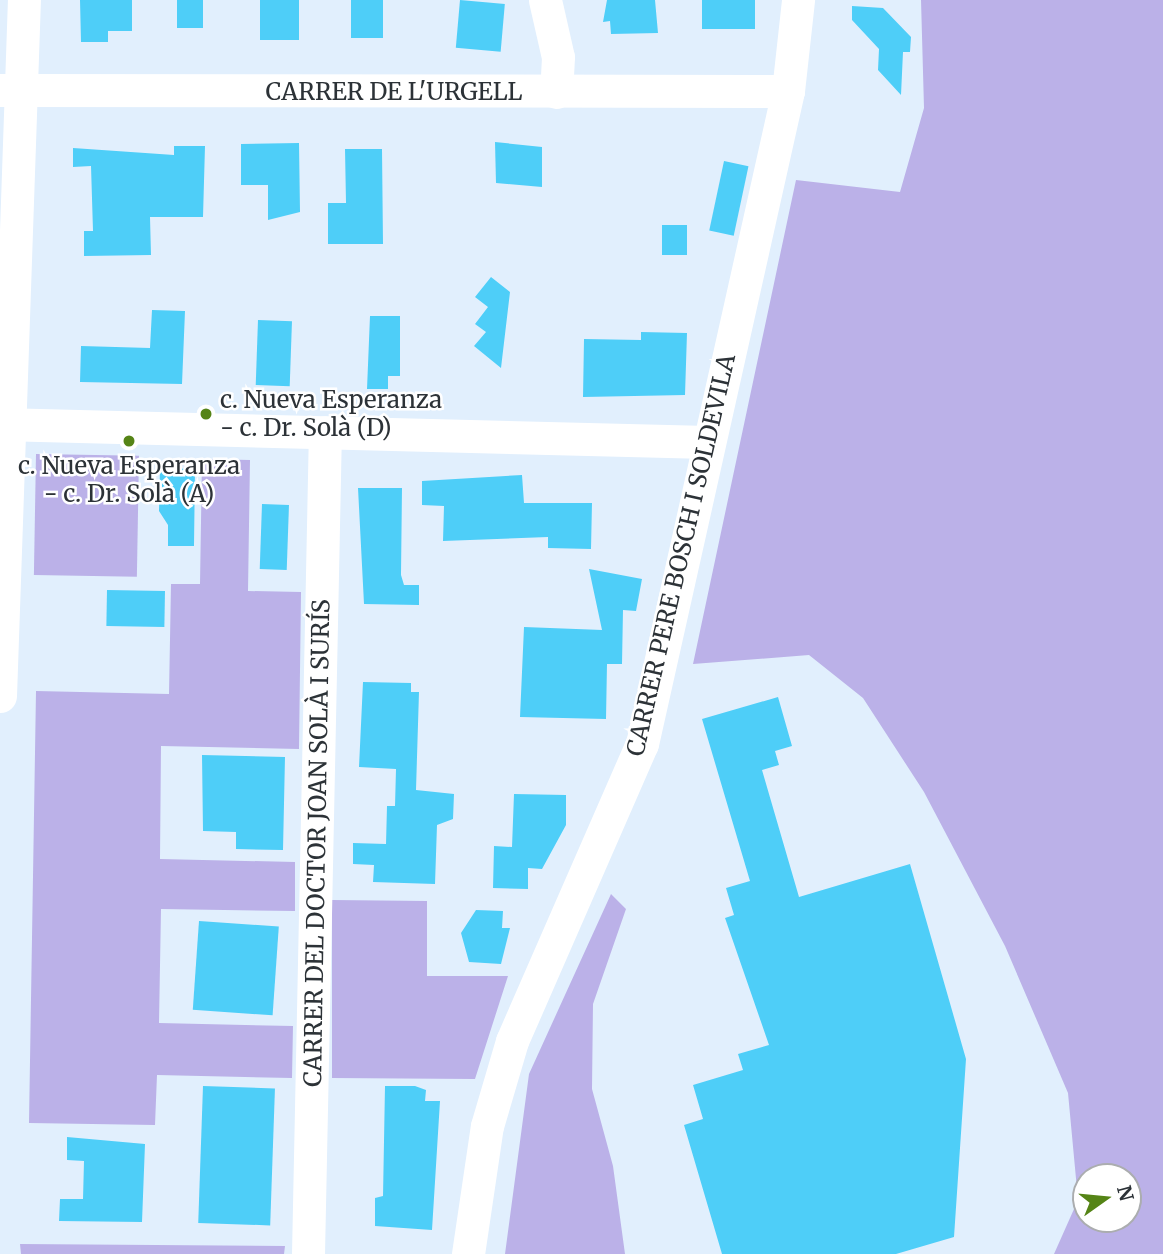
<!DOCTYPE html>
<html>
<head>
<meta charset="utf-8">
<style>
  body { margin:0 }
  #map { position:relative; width:1163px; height:1254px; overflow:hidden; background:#e1effd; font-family:Merriweather,serif }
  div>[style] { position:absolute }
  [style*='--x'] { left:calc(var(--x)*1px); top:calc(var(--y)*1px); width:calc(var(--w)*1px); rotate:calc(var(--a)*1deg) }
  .green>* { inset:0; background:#bbb1e8; transform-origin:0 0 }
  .building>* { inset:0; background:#4ecef8; transform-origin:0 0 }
  .minor>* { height:33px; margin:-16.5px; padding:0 16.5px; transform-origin:16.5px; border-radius:16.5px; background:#fff }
  .dots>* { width:19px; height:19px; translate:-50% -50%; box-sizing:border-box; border:4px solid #fff; border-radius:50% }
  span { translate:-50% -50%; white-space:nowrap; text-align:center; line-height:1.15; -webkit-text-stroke:5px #fff; paint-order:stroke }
  .street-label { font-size:24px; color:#2c3237 }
  .poi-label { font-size:24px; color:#2c3237 }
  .left { translate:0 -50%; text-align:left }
  .north { position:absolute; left:1072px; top:1163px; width:70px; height:70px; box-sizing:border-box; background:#fff; border:2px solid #abadaf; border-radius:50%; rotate:75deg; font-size:19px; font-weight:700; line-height:28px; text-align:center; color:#2c3237 }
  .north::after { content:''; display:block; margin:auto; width:24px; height:32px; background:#558416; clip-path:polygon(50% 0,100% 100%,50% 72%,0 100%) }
</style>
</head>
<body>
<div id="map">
  <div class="green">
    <div style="clip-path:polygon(evenodd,921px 0,1163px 0,1163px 1254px,1054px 1254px,1078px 1200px,1068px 1093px,1005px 946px,924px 792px,863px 698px,809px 655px,693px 664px,796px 180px,900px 192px,924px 108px,921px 0,1128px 1177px,1128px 1219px,1086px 1219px,1086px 1177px,1128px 1177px)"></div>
    <div style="left:36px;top:454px;width:103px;height:121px;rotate:1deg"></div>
    <div style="clip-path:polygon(202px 459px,250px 460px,248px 591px,301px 592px,299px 749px,161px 746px,160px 859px,295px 862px,295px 911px,161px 909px,159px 1023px,293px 1026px,292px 1078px,157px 1075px,155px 1125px,29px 1123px,36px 691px,169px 694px,171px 584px,200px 584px)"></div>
    <div style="clip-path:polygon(611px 894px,626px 909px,593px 1004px,592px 1089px,613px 1166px,625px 1254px,505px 1254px,529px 1074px)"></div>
    <div style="clip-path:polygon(332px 900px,427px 901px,427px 976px,508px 976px,475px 1079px,332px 1078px)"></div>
    <div style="clip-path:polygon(20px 1244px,285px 1246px,284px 1254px,21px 1254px)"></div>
  </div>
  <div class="building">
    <div style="clip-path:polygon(80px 0,132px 0,132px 31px,108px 31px,108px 42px,81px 42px)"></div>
    <div style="left:177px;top:0;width:26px;height:28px"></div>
    <div style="left:260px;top:0;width:39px;height:40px"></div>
    <div style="left:351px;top:0;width:32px;height:38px"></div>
    <div style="left:460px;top:0;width:45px;height:48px;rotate:5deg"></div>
    <div style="clip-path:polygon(607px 0,655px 0,658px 33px,611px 34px,610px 21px,603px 22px)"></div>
    <div style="left:702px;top:0;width:53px;height:29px"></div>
    <div style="clip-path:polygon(852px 6px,883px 8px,911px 37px,910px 52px,903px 52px,901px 95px,878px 70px,879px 49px,852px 20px)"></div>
    <div style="clip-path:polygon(495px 142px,542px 147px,542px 187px,496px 183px)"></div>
    <div style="clip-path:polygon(299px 143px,300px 212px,268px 220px,268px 185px,241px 185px,241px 144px)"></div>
    <div style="clip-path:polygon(174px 146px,205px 146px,203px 217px,150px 217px,151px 255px,84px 256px,84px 231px,93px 231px,91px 166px,73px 167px,73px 148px,174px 155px)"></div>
    <div style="clip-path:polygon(345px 149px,382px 149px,383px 244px,328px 244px,328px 203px,346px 203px)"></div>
    <div style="left:724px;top:161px;width:25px;height:71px;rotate:12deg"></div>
    <div style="left:662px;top:225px;width:25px;height:30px"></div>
    <div style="clip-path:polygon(491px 277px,510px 292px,501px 368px,474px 346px,486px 332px,475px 324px,488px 307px,475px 297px)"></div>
    <div style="clip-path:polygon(152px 310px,185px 311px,182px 384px,80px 382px,81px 346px,150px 348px)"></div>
    <div style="clip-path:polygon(370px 316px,400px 316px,400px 376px,388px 376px,388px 389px,367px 389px)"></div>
    <div style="left:258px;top:320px;width:34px;height:65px;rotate:2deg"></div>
    <div style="clip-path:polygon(641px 332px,687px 333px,685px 395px,583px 397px,584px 339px,641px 340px)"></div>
    <div style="clip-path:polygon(160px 468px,195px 469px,194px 546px,168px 546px,168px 525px,159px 511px)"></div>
    <div style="clip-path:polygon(522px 475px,524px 503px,592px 503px,591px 549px,548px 548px,548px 537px,443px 541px,444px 506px,422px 505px,422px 481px)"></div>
    <div style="clip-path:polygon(358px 488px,402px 488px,401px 575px,404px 585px,419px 585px,419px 605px,364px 604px)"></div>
    <div style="left:262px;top:504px;width:27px;height:65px;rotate:2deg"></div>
    <div style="clip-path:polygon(589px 569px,642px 579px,636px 611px,623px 610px,622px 664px,607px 664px,606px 719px,520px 717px,524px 627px,602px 630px)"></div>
    <div style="left:107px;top:590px;width:58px;height:36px;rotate:1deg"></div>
    <div style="clip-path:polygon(363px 682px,411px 683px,411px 692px,419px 692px,416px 790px,454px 794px,453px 819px,437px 825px,435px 884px,373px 882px,374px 865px,353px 864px,353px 843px,386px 844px,387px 806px,395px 806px,396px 769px,359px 767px)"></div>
    <div style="clip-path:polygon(778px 697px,792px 746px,775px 751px,779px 765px,762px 770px,799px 897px,910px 864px,966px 1059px,954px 1237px,896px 1254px,722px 1254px,684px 1125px,703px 1119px,693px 1085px,743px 1070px,738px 1054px,769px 1045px,725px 918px,734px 915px,726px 888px,750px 881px,702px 719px)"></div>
    <div style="clip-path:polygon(202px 755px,285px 757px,283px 850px,236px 849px,236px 832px,203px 831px)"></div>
    <div style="clip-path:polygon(514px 794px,566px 795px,566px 825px,542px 869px,528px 868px,528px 889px,493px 888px,494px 846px,512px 847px)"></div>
    <div style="clip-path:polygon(476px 910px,503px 911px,502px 928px,510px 928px,501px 964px,469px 962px,461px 933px)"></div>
    <div style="left:199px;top:921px;width:80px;height:89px;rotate:4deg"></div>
    <div style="left:203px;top:1086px;width:72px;height:137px;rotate:2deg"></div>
    <div style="clip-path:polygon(385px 1086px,415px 1086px,426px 1090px,425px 1101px,440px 1101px,432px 1230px,375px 1226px,375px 1198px,383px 1196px)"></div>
    <div style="clip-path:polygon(67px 1137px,145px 1144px,142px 1222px,59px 1221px,60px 1199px,83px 1199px,84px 1161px,67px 1160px)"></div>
  </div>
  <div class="minor">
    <div style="--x:545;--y:0;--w:58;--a:77.2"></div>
    <div style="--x:558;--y:57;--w:35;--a:93"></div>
    <div style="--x:0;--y:90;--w:788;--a:0.07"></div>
    <div style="--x:0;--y:424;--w:708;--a:1.46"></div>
    <div style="--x:0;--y:696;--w:696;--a:-88.03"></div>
    <div style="--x:308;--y:1254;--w:822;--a:-88.82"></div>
    <div style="--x:468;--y:1254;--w:129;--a:-81.6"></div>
    <div style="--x:487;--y:1126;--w:89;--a:-73.6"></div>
    <div style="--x:512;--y:1041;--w:324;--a:-66.4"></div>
    <div style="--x:642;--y:744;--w:669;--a:-77.4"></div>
    <div style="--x:788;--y:91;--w:92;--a:-83.7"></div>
  </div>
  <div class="dots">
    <div style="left:206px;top:414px;background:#558416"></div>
    <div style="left:129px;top:441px;background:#558416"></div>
  </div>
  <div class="street-label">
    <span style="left:394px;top:92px">CARRER DE L'URGELL</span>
    <span style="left:681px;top:555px;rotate:-77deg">CARRER PERE BOSCH I SOLDEVILA</span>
    <span style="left:317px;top:843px;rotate:-89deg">CARRER DEL DOCTOR JOAN SOLÀ I SURÍS</span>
  </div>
  <div class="poi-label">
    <span class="left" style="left:220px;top:414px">c. Nueva Esperanza<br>- c. Dr. Solà (D)</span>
    <span style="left:129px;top:480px">c. Nueva Esperanza<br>- c. Dr. Solà (A)</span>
  </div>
  <div class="north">N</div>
</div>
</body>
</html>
